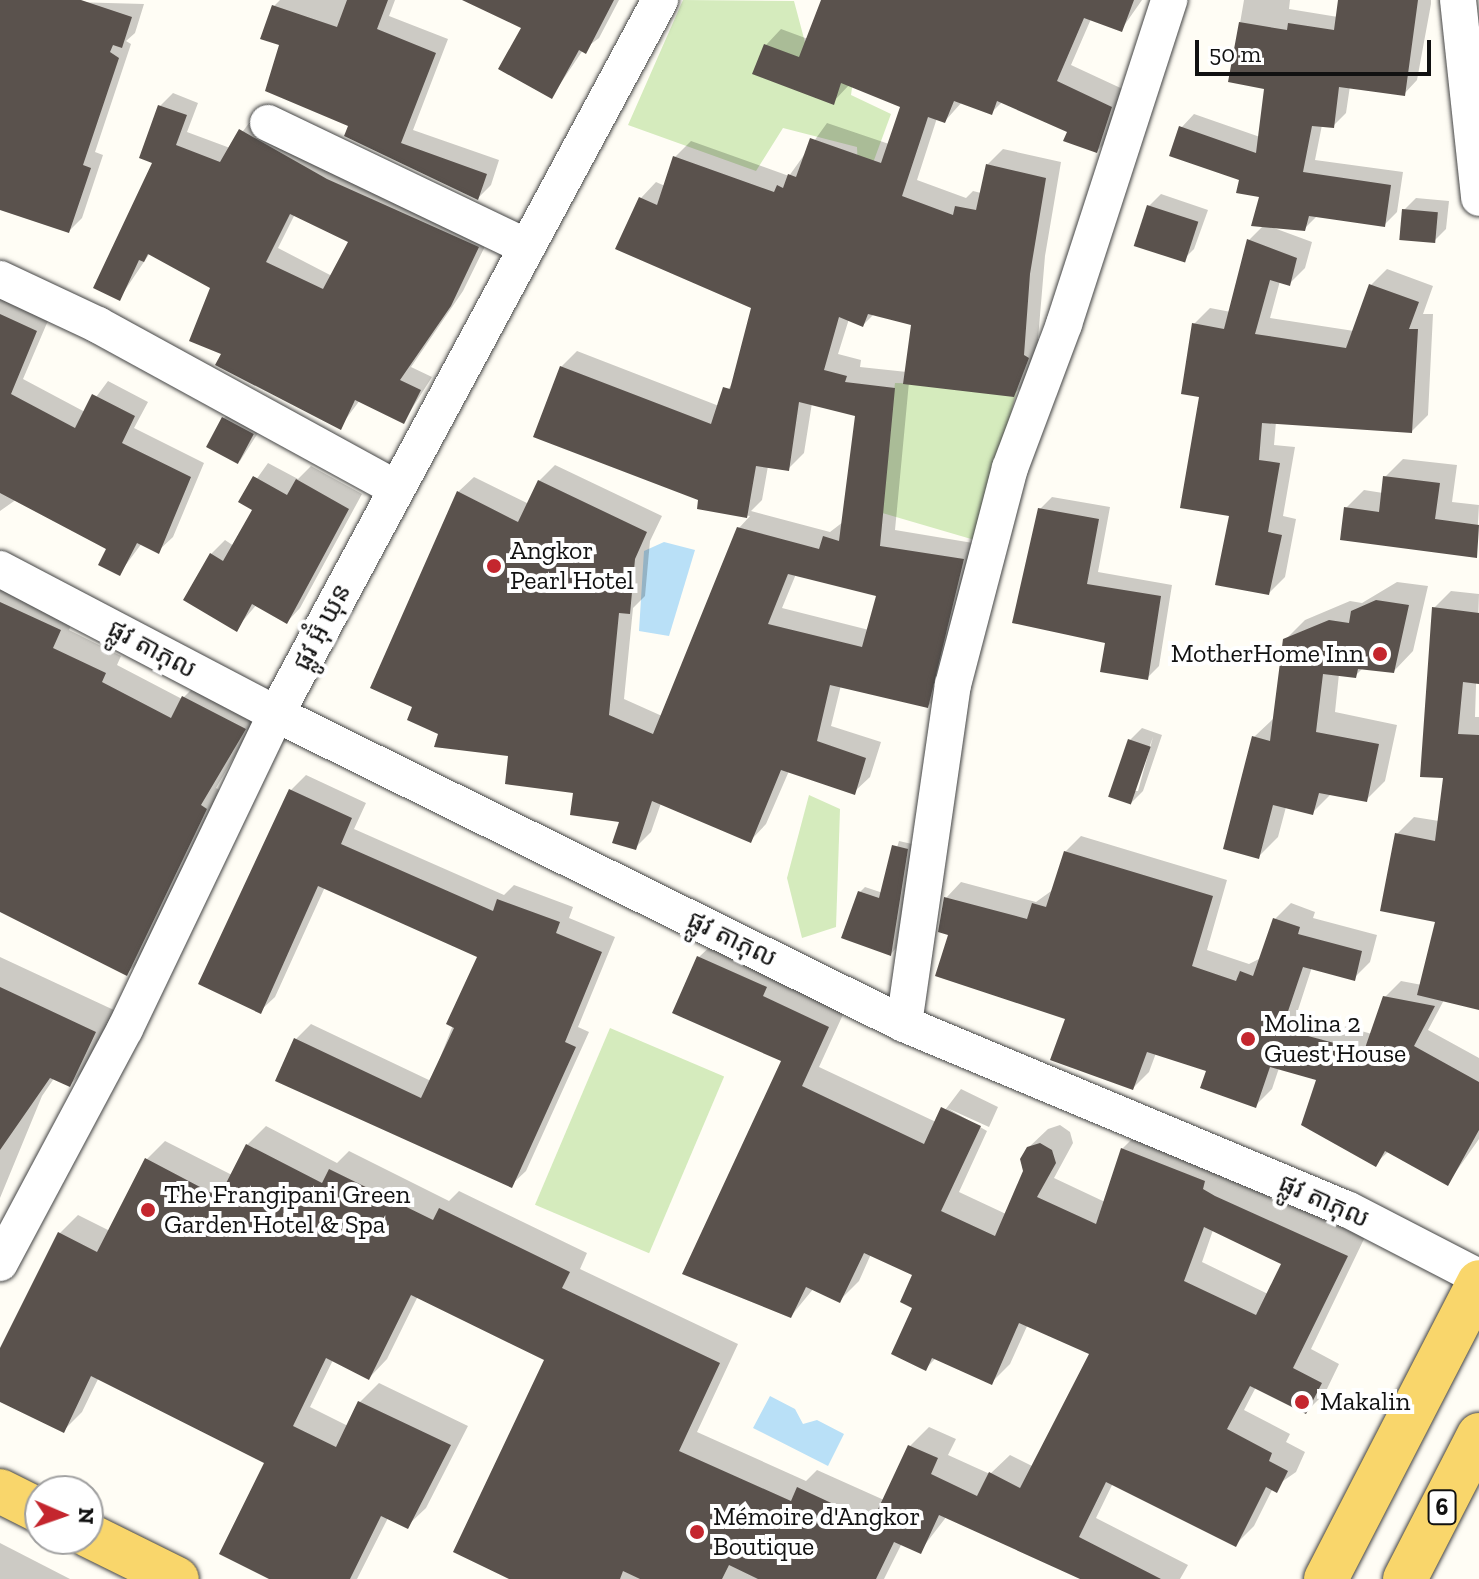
<!DOCTYPE html>
<html>
<head>
<meta charset="utf-8">
<style>
  body { margin:0 }
  #map { position:relative; width:1479px; height:1579px; overflow:hidden; background:#fffdf5; font-family:"Zilla Slab","Noto Sans Khmer",serif }
  div>[style] { position:absolute }
  [style*='--x'] { left:calc(var(--x)*1px); top:calc(var(--y)*1px); width:calc(var(--w)*1px); rotate:calc(var(--a)*1deg) }
  .green>* { inset:0; background:#d5ebbd; transform-origin:0 0 }
  .water>* { inset:0; background:#b9e0f7 }
  .shadow>* { inset:0; background:#0003 }
  .building>* { inset:0; background:#5a524d; transform-origin:0 0 }
  .roads { filter:drop-shadow(0 0 2px #444) drop-shadow(0 0 2px #444) }
  .minor>* { height:36px; margin:-18px; padding:0 18px; transform-origin:18px; border-radius:18px; background:#fff }
  .major>* { height:44px; margin:-22px; padding:0 22px; transform-origin:22px; border-radius:22px; background:#f9d66b }
  .dots>* { width:22px; height:22px; translate:-50% -50%; box-sizing:border-box; border:4px solid #fff; border-radius:50% }
  span { translate:-50% -50%; white-space:nowrap; text-align:center; line-height:1.15; -webkit-text-stroke:8px #fff; paint-order:stroke }
  .shield-label span { padding:2px 6px; background:#fff; border:2px solid; border-radius:6px; -webkit-text-stroke-width:0 }
  .shield-label { font-size:24px; color:#111; font-weight:700 }
  .poi-label { font-size:26px; color:#111 }
  .left { translate:0 -50%; text-align:left }
  .right { translate:-100% -50%; text-align:right }
  .street-label { font-size:26px; color:#111 }
  .north { position:absolute; left:24px; top:1475px; width:80px; height:80px; box-sizing:border-box; background:#fff; border:2px solid #a0a0a0; border-radius:50%; rotate:92deg; font-size:22px; font-weight:700; line-height:32px; text-align:center; color:#111 }
  .north::after { content:''; display:block; margin:auto; width:28px; height:36px; background:#c4262e; clip-path:polygon(50% 0,100% 100%,50% 72%,0 100%) }
  .scale { position:absolute; left:1195px; top:40px; width:236px; height:36px; box-sizing:border-box; border:4px solid #111; border-top:0; padding-left:10px; font-size:24px; line-height:28px; white-space:nowrap; color:#111; -webkit-text-stroke:6px #fff; paint-order:stroke }
</style>
</head>
<body>
<div id="map">
  <div class="green">
    <div style="clip-path:polygon(683px 0,794px 1px,806px 46px,855px 67px,851px 95px,891px 114px,870px 171px,858px 168px,857px 147px,783px 128px,756px 171px,628px 125px)"></div>
    <div style="clip-path:polygon(895px 383px,1018px 386px,978px 541px,879px 512px)"></div>
    <div style="clip-path:polygon(809px 795px,840px 809px,836px 927px,802px 938px,787px 878px)"></div>
    <div style="left:610px;top:1028px;width:124px;height:192px;rotate:23deg"></div>
  </div>
  <div class="water">
    <div style="clip-path:polygon(664px 542px,695px 550px,669px 636px,639px 631px,644px 551px)"></div>
    <div style="clip-path:polygon(770px 1396px,795px 1409px,803px 1424px,817px 1420px,844px 1434px,828px 1466px,753px 1428px)"></div>
  </div>
  <div class="shadow">
    <div style="clip-path:polygon(0 0,144px 4px,135px 33px,126px 41px,131px 44px,95px 152px,103px 155px,82px 218px,69px 231px,0 208px)"></div>
    <div style="clip-path:polygon(280px 0,395px 0,389px 16px,448px 39px,413px 130px,499px 160px,491px 185px,478px 198px,350px 125px,281px 44px,274px 6px)"></div>
    <div style="clip-path:polygon(467px 0,619px 0,599px 38px,583px 50px,552px 96px,523px 27px)"></div>
    <div style="clip-path:polygon(evenodd,823px 0,1142px 0,1121px 30px,1091px 19px,1071px 65px,1127px 91px,1113px 135px,1097px 151px,1070px 131px,1003px 101px,992px 112px,962px 102px,945px 121px,937px 118px,917px 180px,966px 198px,973px 191px,981px 193px,987px 165px,1003px 149px,1061px 162px,1045px 256px,1038px 339px,1044px 341px,1030px 379px,1013px 395px,909px 382px,895px 530px,979px 544px,944px 690px,928px 706px,841px 685px,831px 726px,881px 742px,870px 777px,854px 792px,789px 771px,766px 824px,751px 840px,661px 803px,651px 832px,635px 848px,621px 820px,510px 754px,441px 733px,415px 706px,458px 492px,474px 477px,529px 504px,539px 481px,555px 465px,662px 516px,650px 541px,645px 596px,633px 608px,624px 699px,662px 716px,739px 528px,750px 516px,699px 508px,700px 499px,561px 367px,577px 351px,719px 406px,735px 378px,754px 307px,641px 198px,656px 182px,665px 186px,675px 157px,691px 141px,789px 176px,827px 123px,889px 144px,903px 106px,850px 84px,833px 102px,766px 45px,781px 29px,808px 39px,823px 0,874px 314px,913px 323px,907px 372px,860px 367px,861px 360px,838px 354px,849px 319px,863px 325px,874px 314px,823px 0,812px 403px,857px 415px,843px 522px,830px 532px,751px 511px,762px 500px,768px 466px,788px 469px,804px 453px,812px 403px,823px 0,796px 574px,878px 594px,869px 630px,782px 608px,796px 574px)"></div>
    <div style="clip-path:polygon(1244px 0,1290px 0,1289px 9px,1338px 17px,1340px 0,1431px 0,1431px 4px,1417px 80px,1404px 94px,1350px 86px,1346px 113px,1333px 126px,1322px 125px,1315px 160px,1403px 172px,1397px 212px,1384px 225px,1317px 216px,1304px 229px,1274px 228px,1312px 242px,1305px 268px,1289px 284px,1280px 281px,1270px 318px,1354px 331px,1371px 285px,1387px 269px,1433px 286px,1423px 314px,1433px 314px,1428px 415px,1412px 431px,1276px 422px,1274px 445px,1295px 447px,1283px 516px,1296px 519px,1285px 577px,1269px 593px,1231px 515px,1201px 395px,1194px 324px,1210px 308px,1231px 312px,1249px 240px,1264px 225px,1261px 196px,1181px 128px,1194px 114px,1260px 137px,1266px 88px,1230px 81px)"></div>
    <div style="clip-path:polygon(evenodd,173px 93px,198px 103px,187px 132px,230px 148px,253px 118px,491px 234px,463px 291px,411px 367px,432px 377px,404px 421px,360px 400px,340px 427px,223px 353px,213px 287px,150px 253px,119px 299px,155px 162px,160px 106px,173px 93px,295px 214px,351px 241px,332px 276px,278px 248px,295px 214px)"></div>
    <div style="clip-path:polygon(1161px 194px,1208px 210px,1194px 249px,1182px 261px,1149px 206px)"></div>
    <div style="clip-path:polygon(1416px 198px,1449px 201px,1446px 229px,1434px 241px,1404px 210px)"></div>
    <div style="clip-path:polygon(0 276px,50px 316px,23px 379px,85px 412px,108px 381px,148px 402px,134px 428px,204px 463px,173px 537px,158px 551px,142px 543px,119px 574px,108px 548px,17px 499px,0 511px)"></div>
    <div style="clip-path:polygon(235px 406px,265px 422px,240px 461px,224px 418px)"></div>
    <div style="clip-path:polygon(1403px 459px,1457px 465px,1452px 502px,1479px 505px,1476px 556px,1346px 508px,1364px 490px,1383px 493px,1385px 477px)"></div>
    <div style="clip-path:polygon(268px 463px,298px 479px,311px 466px,362px 494px,300px 608px,287px 622px,257px 604px,236px 629px,211px 554px,225px 540px,234px 546px,255px 509px,241px 501px)"></div>
    <div style="clip-path:polygon(1052px 497px,1110px 507px,1098px 572px,1172px 585px,1159px 666px,1147px 678px,1107px 641px,1040px 509px)"></div>
    <div style="clip-path:polygon(0 570px,77px 612px,69px 630px,121px 656px,117px 665px,182px 699px,200px 681px,261px 711px,216px 788px,223px 792px,144px 957px,127px 973px,0 911px)"></div>
    <div style="clip-path:polygon(1397px 582px,1428px 586px,1413px 651px,1394px 671px,1364px 667px,1355px 676px,1339px 674px,1335px 712px,1397px 725px,1385px 781px,1366px 800px,1332px 793px,1312px 813px,1286px 807px,1278px 837px,1259px 856px,1254px 737px,1274px 718px,1285px 640px,1305px 620px,1350px 601px,1362px 603px)"></div>
    <div style="clip-path:polygon(1451px 591px,1479px 594px,1475px 717px,1479px 717px,1479px 1008px,1444px 1000px,1428px 1030px,1479px 1058px,1479px 1139px,1448px 1183px,1389px 1151px,1375px 1164px,1319px 1078px,1279px 1068px,1272px 1089px,1256px 1105px,1208px 1070px,1156px 1053px,1149px 1072px,1133px 1088px,1067px 1018px,950px 934px,946px 898px,961px 882px,1036px 902px,1054px 889px,1065px 852px,1081px 836px,1227px 880px,1207px 950px,1249px 964px,1261px 958px,1275px 919px,1291px 903px,1315px 912px,1313px 918px,1377px 935px,1370px 962px,1354px 978px,1312px 967px,1297px 1013px,1372px 1034px,1385px 997px,1401px 981px,1422px 985px,1437px 920px,1397px 834px,1414px 817px,1439px 821px,1445px 776px,1434px 608px)"></div>
    <div style="clip-path:polygon(evenodd,1142px 728px,1162px 735px,1143px 791px,1131px 803px,1130px 740px,1142px 728px,1153px 737px,1138px 791px,1134px 791px,1153px 737px)"></div>
    <div style="clip-path:polygon(306px 775px,366px 803px,354px 829px,504px 895px,514px 885px,573px 907px,569px 918px,615px 937px,578px 1027px,589px 1032px,526px 1171px,511px 1185px,277px 1080px,296px 1039px,311px 1024px,431px 1081px,480px 956px,325px 887px,275px 997px,260px 1011px,291px 790px)"></div>
    <div style="clip-path:polygon(899px 841px,912px 844px,896px 948px,891px 954px,860px 892px,865px 887px,883px 893px)"></div>
    <div style="clip-path:polygon(evenodd,718px 939px,846px 1008px,819px 1067px,936px 1122px,961px 1089px,998px 1107px,989px 1127px,947px 1108px,987px 1131px,959px 1192px,1006px 1214px,1026px 1171px,1028px 1148px,1048px 1129px,1060px 1125px,1070px 1132px,1073px 1143px,1054px 1178px,1105px 1202px,1122px 1149px,1141px 1130px,1365px 1237px,1311px 1349px,1339px 1364px,1325px 1393px,1306px 1412px,1256px 1387px,1244px 1410px,1290px 1434px,1286px 1442px,1305px 1452px,1296px 1472px,1273px 1488px,1254px 1526px,1235px 1545px,1113px 1483px,1096px 1518px,1188px 1565px,1180px 1579px,1084px 1579px,947px 1516px,920px 1551px,902px 1543px,884px 1579px,517px 1579px,546px 1359px,418px 1296px,387px 1359px,369px 1378px,333px 1360px,310px 1407px,348px 1426px,360px 1402px,379px 1383px,468px 1426px,426px 1508px,407px 1526px,388px 1518px,357px 1579px,274px 1579px,266px 1462px,99px 1377px,82px 1412px,63px 1431px,0 1400px,0 1354px,60px 1233px,78px 1215px,110px 1231px,147px 1159px,165px 1141px,232px 1175px,247px 1145px,266px 1126px,337px 1163px,349px 1151px,449px 1201px,459px 1191px,587px 1253px,580px 1269px,738px 1344px,697px 1432px,806px 1481px,817px 1470px,884px 1500px,910px 1446px,929px 1427px,956px 1439px,948px 1455px,990px 1474px,1010px 1455px,1032px 1466px,1091px 1353px,1028px 1324px,1010px 1364px,991px 1383px,936px 1358px,926px 1368px,915px 1275px,871px 1254px,859px 1281px,840px 1300px,814px 1288px,791px 1316px,784px 1060px,699px 957px,718px 939px,1213px 1230px,1283px 1263px,1268px 1294px,1202px 1262px,1213px 1230px)"></div>
    <div style="clip-path:polygon(0 957px,116px 1011px,90px 1064px,70px 1085px,55px 1077px,42px 1096px,0 1198px)"></div>
    <div style="clip-path:polygon(0 1543px,70px 1579px,0 1579px)"></div>
  </div>
  <div class="building">
    <div style="clip-path:polygon(0 0,81px 0,132px 17px,122px 48px,113px 45px,110px 52px,119px 58px,83px 165px,91px 168px,69px 233px,0 210px)"></div>
    <div style="clip-path:polygon(347px 0,388px 0,377px 29px,436px 53px,401px 143px,487px 174px,478px 200px,344px 136px,348px 126px,265px 91px,279px 45px,260px 39px,272px 5px,337px 27px)"></div>
    <div style="clip-path:polygon(462px 0,614px 0,586px 54px,579px 50px,552px 99px,498px 69px,521px 28px)"></div>
    <div style="clip-path:polygon(evenodd,821px 0,1134px 0,1122px 32px,1084px 18px,1057px 81px,1112px 107px,1097px 153px,1063px 141px,1067px 132px,997px 101px,992px 115px,954px 101px,945px 123px,928px 117px,902px 196px,953px 215px,955px 206px,976px 210px,986px 164px,1046px 178px,1030px 274px,1024px 355px,1029px 358px,1014px 397px,903px 384px,911px 325px,868px 314px,863px 327px,839px 317px,824px 370px,847px 376px,845px 382px,895px 388px,880px 546px,964px 559px,928px 708px,830px 685px,817px 741px,866px 758px,855px 795px,781px 770px,751px 843px,652px 801px,636px 850px,612px 843px,619px 822px,570px 815px,573px 793px,505px 784px,508px 756px,434px 747px,438px 734px,407px 720px,412px 707px,370px 688px,457px 491px,518px 522px,538px 480px,647px 532px,635px 559px,630px 614px,619px 613px,609px 715px,653px 734px,737px 527px,819px 549px,823px 536px,839px 541px,855px 416px,799px 402px,789px 471px,756px 466px,747px 518px,697px 509px,698px 500px,533px 437px,560px 366px,711px 424px,723px 387px,730px 389px,751px 308px,615px 249px,639px 197px,657px 205px,673px 156px,774px 192px,777px 185px,783px 188px,788px 174px,796px 177px,810px 138px,881px 163px,900px 107px,841px 83px,834px 105px,752px 74px,764px 44px,799px 57px,821px 0,788px 574px,876px 596px,862px 647px,768px 624px,788px 574px)"></div>
    <div style="clip-path:polygon(1338px 0,1418px 0,1405px 96px,1339px 87px,1334px 128px,1312px 126px,1303px 172px,1391px 185px,1385px 227px,1309px 216px,1305px 231px,1251px 226px,1259px 197px,1236px 193px,1239px 180px,1169px 156px,1179px 126px,1256px 153px,1264px 89px,1228px 82px,1239px 22px,1287px 30px,1288px 23px,1334px 30px)"></div>
    <div style="clip-path:polygon(evenodd,158px 105px,187px 115px,176px 145px,220px 162px,239px 129px,327px 179px,479px 247px,451px 306px,400px 380px,421px 390px,404px 424px,355px 400px,341px 430px,215px 365px,221px 354px,189px 341px,210px 288px,148px 254px,144px 262px,139px 260px,120px 301px,93px 288px,152px 163px,139px 158px,158px 105px,290px 214px,348px 242px,323px 289px,266px 262px,290px 214px)"></div>
    <div style="left:1147px;top:205px;width:54px;height:43px;rotate:18deg"></div>
    <div style="left:1402px;top:209px;width:36px;height:31px;rotate:5deg"></div>
    <div style="clip-path:polygon(1247px 239px,1297px 258px,1290px 286px,1270px 280px,1255px 334px,1346px 348px,1369px 284px,1419px 302px,1409px 329px,1418px 329px,1412px 433px,1262px 423px,1259px 460px,1280px 463px,1268px 532px,1282px 535px,1269px 595px,1215px 585px,1229px 516px,1180px 508px,1199px 397px,1181px 394px,1192px 323px,1224px 329px)"></div>
    <div style="clip-path:polygon(0 314px,37px 331px,11px 394px,75px 428px,92px 394px,135px 416px,122px 443px,191px 477px,159px 554px,137px 543px,120px 576px,98px 565px,106px 549px,0 493px)"></div>
    <div style="left:222px;top:417px;width:36px;height:34px;rotate:28deg"></div>
    <div style="clip-path:polygon(253px 476px,287px 495px,296px 479px,349px 509px,287px 624px,252px 604px,237px 632px,183px 600px,210px 553px,223px 561px,252px 510px,238px 502px)"></div>
    <div style="clip-path:polygon(1383px 476px,1440px 483px,1435px 519px,1479px 525px,1477px 558px,1340px 540px,1344px 507px,1379px 512px)"></div>
    <div style="clip-path:polygon(1038px 508px,1099px 519px,1087px 584px,1161px 596px,1148px 680px,1100px 672px,1105px 643px,1012px 623px)"></div>
    <div style="clip-path:polygon(1376px 600px,1409px 605px,1394px 673px,1358px 669px,1356px 678px,1323px 674px,1316px 732px,1379px 744px,1367px 802px,1319px 793px,1313px 815px,1273px 805px,1259px 859px,1223px 849px,1252px 736px,1270px 741px,1283px 639px,1329px 620px,1349px 623px,1351px 611px)"></div>
    <div style="clip-path:polygon(0 602px,61px 630px,53px 648px,106px 673px,102px 682px,171px 718px,182px 696px,246px 729px,201px 805px,207px 809px,127px 976px,0 912px)"></div>
    <div style="clip-path:polygon(1432px 607px,1479px 613px,1479px 684px,1463px 682px,1458px 734px,1479px 735px,1479px 1010px,1417px 995px,1435px 922px,1380px 911px,1395px 833px,1435px 841px,1443px 778px,1420px 777px)"></div>
    <div style="left:1128px;top:739px;width:24px;height:61px;rotate:19deg"></div>
    <div style="clip-path:polygon(289px 789px,352px 818px,341px 844px,493px 911px,497px 899px,560px 922px,556px 933px,602px 952px,565px 1042px,576px 1047px,512px 1188px,275px 1081px,294px 1038px,421px 1098px,454px 1028px,446px 1024px,477px 957px,318px 886px,261px 1014px,198px 984px)"></div>
    <div style="clip-path:polygon(892px 845px,908px 849px,891px 956px,841px 938px,858px 891px,879px 898px)"></div>
    <div style="clip-path:polygon(1064px 851px,1213px 896px,1192px 966px,1236px 981px,1240px 971px,1253px 976px,1273px 918px,1300px 927px,1298px 934px,1362px 951px,1355px 981px,1303px 967px,1282px 1029px,1364px 1051px,1383px 996px,1435px 1006px,1414px 1046px,1479px 1082px,1479px 1130px,1448px 1186px,1385px 1151px,1376px 1167px,1301px 1125px,1316px 1080px,1270px 1067px,1256px 1108px,1200px 1088px,1206px 1071px,1147px 1052px,1133px 1090px,1050px 1060px,1065px 1019px,935px 976px,948px 935px,938px 932px,944px 897px,1027px 919px,1032px 903px,1046px 907px)"></div>
    <div style="clip-path:polygon(evenodd,697px 956px,767px 987px,763px 996px,829px 1027px,802px 1086px,924px 1144px,941px 1107px,981px 1126px,941px 1211px,995px 1236px,1023px 1171px,1020px 1159px,1027px 1147px,1040px 1143px,1052px 1150px,1056px 1163px,1037px 1197px,1096px 1224px,1121px 1148px,1205px 1181px,1203px 1189px,1215px 1196px,1348px 1256px,1293px 1368px,1322px 1383px,1306px 1414px,1250px 1386px,1227px 1429px,1272px 1453px,1269px 1461px,1288px 1471px,1277px 1493px,1266px 1487px,1236px 1547px,1106px 1482px,1079px 1537px,1161px 1579px,1080px 1579px,939px 1515px,921px 1554px,894px 1542px,876px 1579px,758px 1579px,729px 1565px,722px 1579px,640px 1579px,623px 1571px,620px 1579px,509px 1579px,453px 1552px,544px 1360px,411px 1295px,369px 1380px,326px 1358px,293px 1426px,336px 1447px,358px 1401px,451px 1445px,408px 1529px,381px 1516px,350px 1579px,269px 1579px,219px 1554px,264px 1463px,91px 1376px,64px 1433px,0 1402px,0 1348px,58px 1232px,97px 1252px,145px 1158px,219px 1197px,246px 1144px,322px 1183px,329px 1169px,433px 1220px,439px 1208px,570px 1272px,562px 1288px,720px 1363px,679px 1451px,791px 1501px,797px 1487px,872px 1522px,908px 1445px,938px 1458px,931px 1474px,977px 1496px,989px 1472px,1020px 1488px,1089px 1354px,1019px 1323px,992px 1385px,932px 1358px,926px 1371px,891px 1354px,912px 1308px,900px 1302px,912px 1275px,864px 1253px,840px 1303px,806px 1287px,791px 1318px,682px 1274px,781px 1061px,672px 1013px,697px 956px,1204px 1227px,1281px 1264px,1256px 1315px,1184px 1281px,1204px 1227px)"></div>
    <div style="clip-path:polygon(0 987px,96px 1032px,70px 1087px,50px 1078px,0 1150px)"></div>
  </div>
  <div class="roads">
    <div class="minor">
      <div style="--x:1458;--y:0;--w:199;--a:83.9"></div>
      <div style="--x:268;--y:123;--w:287;--a:25.6"></div>
      <div style="--x:0;--y:279;--w:108;--a:25.1"></div>
      <div style="--x:98;--y:325;--w:340;--a:28.7"></div>
      <div style="--x:0;--y:569;--w:312;--a:27.7"></div>
      <div style="--x:276;--y:714;--w:700;--a:26.27"></div>
      <div style="--x:904;--y:1024;--w:480;--a:22.7"></div>
      <div style="--x:1347;--y:1209;--w:148;--a:27.3"></div>
      <div style="--x:904;--y:1024;--w:343;--a:-81.8"></div>
      <div style="--x:953;--y:685;--w:224;--a:-75.3"></div>
      <div style="--x:1010;--y:468;--w:154;--a:-69.4"></div>
      <div style="--x:1064;--y:324;--w:341;--a:-72"></div>
      <div style="--x:0;--y:1263;--w:265;--a:-61.9"></div>
      <div style="--x:125;--y:1029;--w:349;--a:-64.4"></div>
      <div style="--x:276;--y:714;--w:811;--a:-61.73"></div>
    </div>
    <div class="major">
      <div style="--x:0;--y:1491;--w:45;--a:26.6"></div>
      <div style="--x:88;--y:1535;--w:99;--a:26.3"></div>
      <div style="--x:1326;--y:1579;--w:334;--a:-62.7"></div>
      <div style="--x:1405;--y:1579;--w:162;--a:-62.8"></div>
    </div>
  </div>
  <div class="dots">
    <div style="left:494px;top:566px;background:#c4262e"></div>
    <div style="left:1380px;top:654px;background:#c4262e"></div>
    <div style="left:1248px;top:1039px;background:#c4262e"></div>
    <div style="left:148px;top:1210px;background:#c4262e"></div>
    <div style="left:1302px;top:1402px;background:#c4262e"></div>
    <div style="left:697px;top:1532px;background:#c4262e"></div>
  </div>
  <div class="shield-label">
    <span style="left:1442px;top:1507px">6</span>
  </div>
  <div class="poi-label">
    <span class="left" style="left:510px;top:566px">Angkor<br>Pearl Hotel</span>
    <span class="right" style="left:1364px;top:654px">MotherHome Inn</span>
    <span class="left" style="left:1264px;top:1039px">Molina 2<br>Guest House</span>
    <span class="left" style="left:164px;top:1210px">The Frangipani Green<br>Garden Hotel &amp; Spa</span>
    <span class="left" style="left:1320px;top:1402px">Makalin</span>
    <span class="left" style="left:713px;top:1532px">Mémoire d'Angkor<br>Boutique</span>
  </div>
  <div class="street-label">
    <span style="left:322px;top:627px;rotate:-62deg">ផ្លូវ អ៊ុំ ឃុន</span>
    <span style="left:152px;top:649px;rotate:28deg">ផ្លូវ តាភុល</span>
    <span style="left:732px;top:939px;rotate:26deg">ផ្លូវ តាភុល</span>
    <span style="left:1324px;top:1201px;rotate:24deg">ផ្លូវ តាភុល</span>
  </div>
  <div class="north">N</div>
  <div class="scale">50 m</div>
</div>
</body>
</html>
